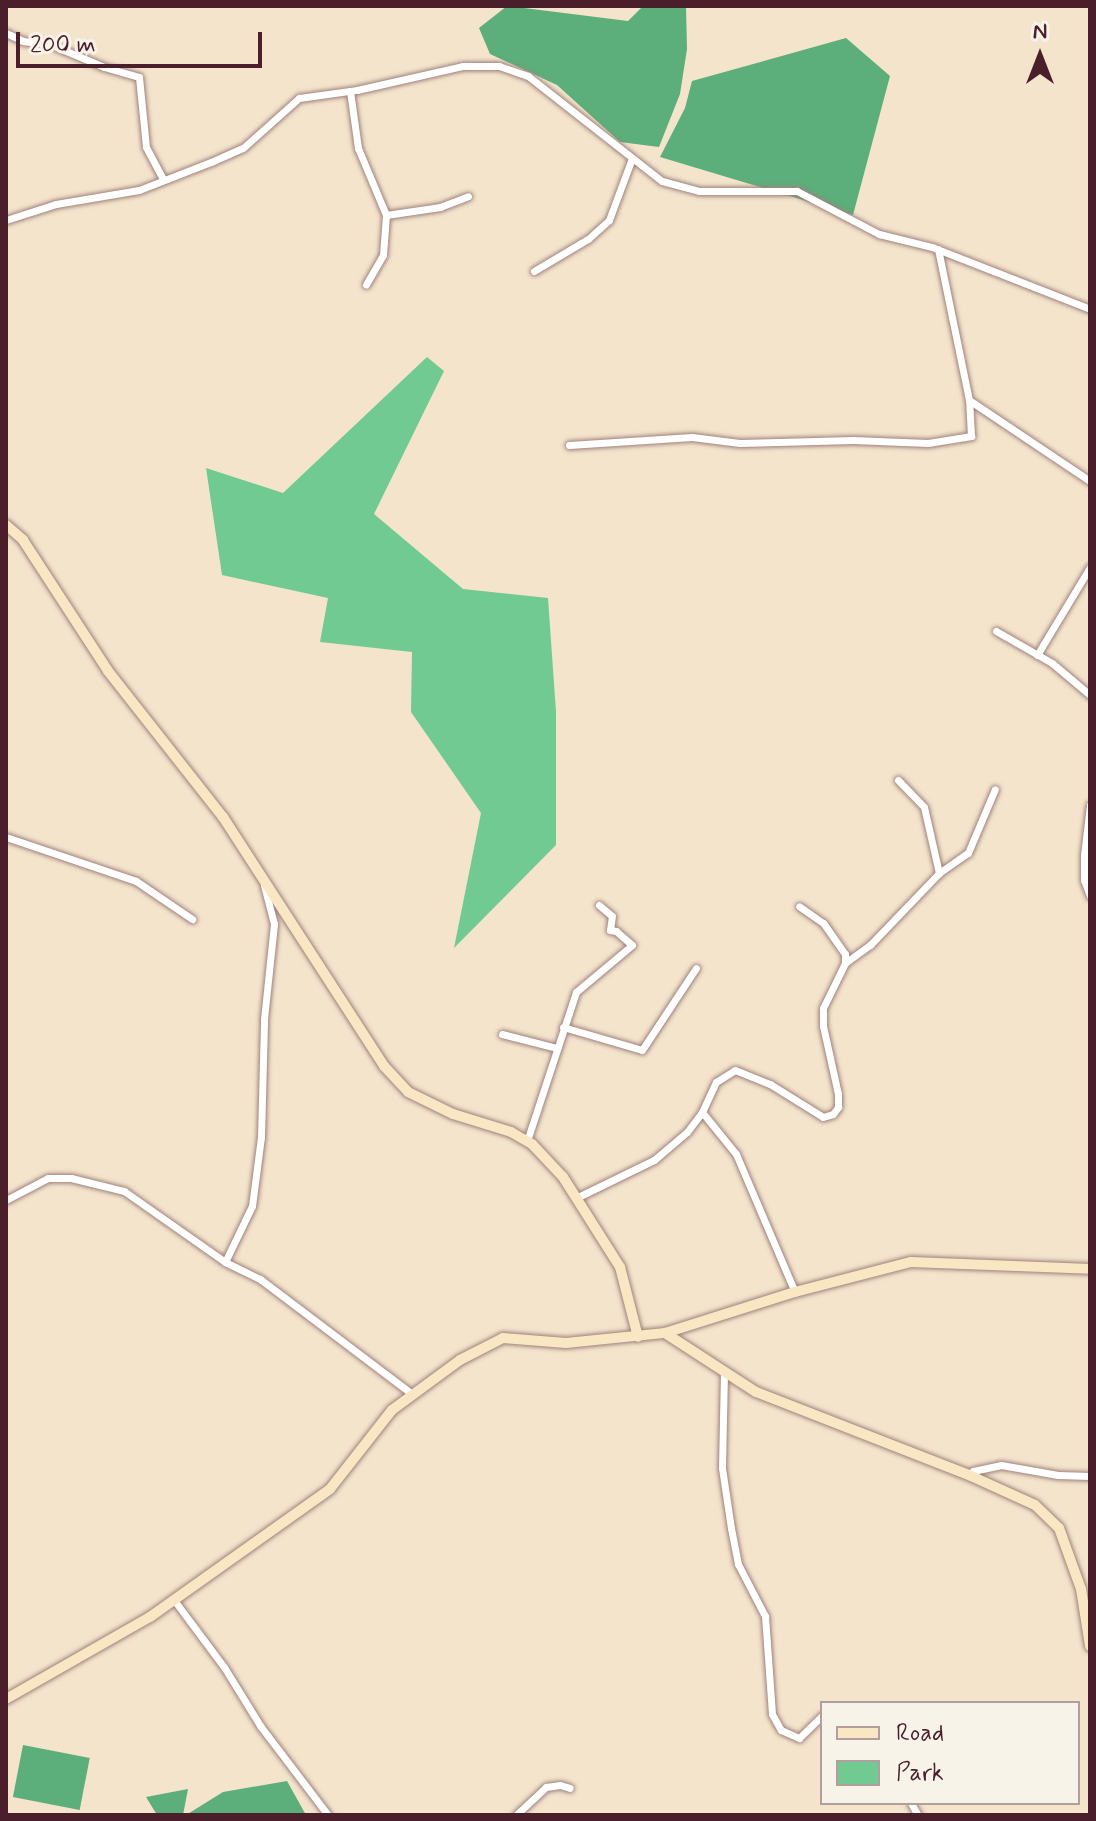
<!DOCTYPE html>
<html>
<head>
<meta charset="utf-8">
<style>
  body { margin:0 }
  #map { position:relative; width:1096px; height:1821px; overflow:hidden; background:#f4e4cc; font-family:Mynerve,sans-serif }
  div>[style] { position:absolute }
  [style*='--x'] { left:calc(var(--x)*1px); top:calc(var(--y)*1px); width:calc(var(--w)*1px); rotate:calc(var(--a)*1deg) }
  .green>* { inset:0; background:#70ca91 }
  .forest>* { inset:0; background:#5cae7b; transform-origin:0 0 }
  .roads { filter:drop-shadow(0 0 2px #9f827c) drop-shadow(0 0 2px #9f827c) }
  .street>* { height:7px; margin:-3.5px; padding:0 3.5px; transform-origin:3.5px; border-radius:3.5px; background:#fff }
  .secondary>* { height:10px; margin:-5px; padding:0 5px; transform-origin:5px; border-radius:5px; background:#f9e7c3 }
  span { translate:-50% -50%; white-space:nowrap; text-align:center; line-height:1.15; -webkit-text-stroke:6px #f7f3e8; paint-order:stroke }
  .frame { position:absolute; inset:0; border:8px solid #4a1f2b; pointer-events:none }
  .legend { position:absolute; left:820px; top:1701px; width:260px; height:104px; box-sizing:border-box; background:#f7f3e8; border:2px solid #b29e9c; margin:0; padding:10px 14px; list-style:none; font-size:24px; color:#4a1f2b }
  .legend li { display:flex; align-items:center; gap:16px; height:40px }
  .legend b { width:40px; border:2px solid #b29e9c }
  .north { position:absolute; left:1000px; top:16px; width:80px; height:80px; -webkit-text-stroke:6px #f7f3e8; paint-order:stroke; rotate:0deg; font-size:22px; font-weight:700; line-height:32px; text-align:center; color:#4a1f2b }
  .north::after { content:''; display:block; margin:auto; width:28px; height:36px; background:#4a1f2b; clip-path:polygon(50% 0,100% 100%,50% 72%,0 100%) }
  .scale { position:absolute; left:16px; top:32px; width:246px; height:36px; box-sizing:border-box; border:4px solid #4a1f2b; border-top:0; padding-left:10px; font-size:24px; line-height:28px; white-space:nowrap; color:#4a1f2b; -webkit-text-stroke:6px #f7f3e8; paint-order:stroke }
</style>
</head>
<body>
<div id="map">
  <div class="green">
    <div style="clip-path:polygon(427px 357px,444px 371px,374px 514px,463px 589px,548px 598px,556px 712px,556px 845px,454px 948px,481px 813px,411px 712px,412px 652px,320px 642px,328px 598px,222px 575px,206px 468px,283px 493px)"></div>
  </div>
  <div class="forest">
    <div style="clip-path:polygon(507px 6px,628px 21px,643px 6px,686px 6px,687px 49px,680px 94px,659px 147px,620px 142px,557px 85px,490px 54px,479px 28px)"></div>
    <div style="clip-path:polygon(846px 38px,890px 76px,853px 215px,660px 157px,685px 108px,692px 81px)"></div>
    <div style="left:23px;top:1745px;width:68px;height:53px;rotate:11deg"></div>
    <div style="clip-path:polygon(287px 1781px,306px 1815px,186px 1815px,223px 1792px)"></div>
    <div style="clip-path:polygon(188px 1789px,183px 1815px,157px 1815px,146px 1797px)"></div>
  </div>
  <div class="roads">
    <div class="street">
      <div style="--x:6;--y:33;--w:19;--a:25"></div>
      <div style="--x:23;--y:41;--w:29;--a:8"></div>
      <div style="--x:52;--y:45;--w:56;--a:22.9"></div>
      <div style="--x:104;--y:67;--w:36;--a:16"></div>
      <div style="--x:139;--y:77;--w:70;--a:84.3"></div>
      <div style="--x:146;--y:147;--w:36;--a:62"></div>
      <div style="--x:350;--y:91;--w:58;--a:82"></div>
      <div style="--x:358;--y:148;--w:73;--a:67.3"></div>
      <div style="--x:386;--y:215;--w:40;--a:94.3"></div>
      <div style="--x:383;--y:255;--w:34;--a:120"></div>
      <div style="--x:386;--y:215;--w:55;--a:-8.4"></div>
      <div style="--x:440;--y:207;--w:30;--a:-21"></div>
      <div style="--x:6;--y:220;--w:52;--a:-17.7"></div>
      <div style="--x:56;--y:204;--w:84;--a:-9.6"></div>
      <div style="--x:139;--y:190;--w:77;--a:-21.3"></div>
      <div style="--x:211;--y:162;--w:35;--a:-24"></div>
      <div style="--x:243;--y:148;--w:75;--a:-41.8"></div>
      <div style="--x:299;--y:98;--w:59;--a:-7.9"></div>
      <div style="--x:357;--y:90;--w:109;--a:-12.8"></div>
      <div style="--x:463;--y:66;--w:36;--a:0"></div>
      <div style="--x:499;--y:66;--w:31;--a:19"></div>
      <div style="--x:528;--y:76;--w:170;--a:38.1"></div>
      <div style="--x:662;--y:181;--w:38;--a:15"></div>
      <div style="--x:699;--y:191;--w:98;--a:0"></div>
      <div style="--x:797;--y:191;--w:93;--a:27.7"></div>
      <div style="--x:879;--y:234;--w:55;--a:13.8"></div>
      <div style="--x:932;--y:247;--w:170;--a:21.4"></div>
      <div style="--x:938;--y:249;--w:154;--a:78.4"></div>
      <div style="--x:534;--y:271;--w:63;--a:-30.7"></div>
      <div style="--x:588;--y:239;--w:28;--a:-42"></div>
      <div style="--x:609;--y:220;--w:66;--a:-69.6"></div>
      <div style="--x:569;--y:445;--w:123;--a:-3.7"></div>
      <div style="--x:692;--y:437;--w:48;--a:7.1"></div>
      <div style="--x:740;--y:443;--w:113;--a:-1.5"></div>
      <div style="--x:853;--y:440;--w:75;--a:2.3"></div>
      <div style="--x:928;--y:443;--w:44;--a:-9.2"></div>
      <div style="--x:971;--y:436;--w:36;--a:-93"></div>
      <div style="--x:969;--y:400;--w:146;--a:33.8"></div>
      <div style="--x:996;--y:631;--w:64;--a:29.7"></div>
      <div style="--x:1052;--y:663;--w:50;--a:40.1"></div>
      <div style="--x:1037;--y:655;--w:103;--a:-58.9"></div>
      <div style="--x:898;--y:780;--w:37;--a:46"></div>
      <div style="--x:924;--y:807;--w:68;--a:77.2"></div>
      <div style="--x:1090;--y:805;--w:50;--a:96.8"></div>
      <div style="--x:1084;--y:855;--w:25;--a:90"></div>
      <div style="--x:1084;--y:880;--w:17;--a:69"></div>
      <div style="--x:6;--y:837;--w:137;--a:18.7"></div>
      <div style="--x:136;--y:881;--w:68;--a:34.2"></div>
      <div style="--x:845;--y:963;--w:31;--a:-36"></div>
      <div style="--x:870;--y:945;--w:100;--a:-46.2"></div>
      <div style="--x:939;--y:873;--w:35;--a:-35"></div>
      <div style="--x:968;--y:853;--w:69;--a:-67.1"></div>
      <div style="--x:563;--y:1027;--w:82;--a:16.2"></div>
      <div style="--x:642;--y:1050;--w:98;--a:-56.6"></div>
      <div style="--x:502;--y:1034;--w:57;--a:14.3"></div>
      <div style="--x:702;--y:1112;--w:54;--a:51"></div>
      <div style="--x:736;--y:1154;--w:150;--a:66.9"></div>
      <div style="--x:527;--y:1141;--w:157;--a:-71.8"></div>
      <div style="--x:576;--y:992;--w:73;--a:-40"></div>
      <div style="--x:632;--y:945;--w:21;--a:-139"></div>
      <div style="--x:616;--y:931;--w:6;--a:-171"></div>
      <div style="--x:610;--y:930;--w:14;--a:-82"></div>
      <div style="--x:612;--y:916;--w:17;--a:-140"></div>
      <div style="--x:578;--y:1197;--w:85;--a:-26"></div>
      <div style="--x:654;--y:1160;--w:43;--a:-40.3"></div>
      <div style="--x:687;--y:1132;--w:25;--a:-53"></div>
      <div style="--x:702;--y:1112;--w:33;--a:-65"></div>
      <div style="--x:716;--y:1082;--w:22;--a:-32"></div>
      <div style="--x:735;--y:1070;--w:38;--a:22"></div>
      <div style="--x:770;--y:1084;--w:62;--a:31.9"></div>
      <div style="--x:823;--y:1117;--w:10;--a:-17"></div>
      <div style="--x:833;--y:1114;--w:9;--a:-54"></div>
      <div style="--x:838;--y:1107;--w:13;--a:-90"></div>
      <div style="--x:838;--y:1094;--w:70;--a:-102.4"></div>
      <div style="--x:823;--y:1026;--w:18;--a:-90"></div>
      <div style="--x:823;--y:1008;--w:50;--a:-63.9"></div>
      <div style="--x:845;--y:963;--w:9;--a:-90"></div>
      <div style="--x:845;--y:954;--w:38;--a:-125"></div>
      <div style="--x:823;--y:923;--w:29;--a:-145"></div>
      <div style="--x:6;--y:1200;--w:47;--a:-27.6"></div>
      <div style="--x:48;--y:1178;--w:23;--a:0"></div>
      <div style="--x:71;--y:1178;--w:55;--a:13.8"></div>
      <div style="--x:124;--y:1191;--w:123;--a:35.1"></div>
      <div style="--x:225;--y:1262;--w:39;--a:26"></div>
      <div style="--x:260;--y:1279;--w:189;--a:37.1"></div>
      <div style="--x:225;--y:1262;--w:62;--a:-64.3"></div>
      <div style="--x:252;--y:1206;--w:70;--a:-82.6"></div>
      <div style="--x:261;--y:1137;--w:118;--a:-88.5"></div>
      <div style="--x:264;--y:1019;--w:96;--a:-84"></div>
      <div style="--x:274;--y:924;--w:40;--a:-104.4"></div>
      <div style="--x:724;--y:1372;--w:96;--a:91.2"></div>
      <div style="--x:722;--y:1468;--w:61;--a:81.5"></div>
      <div style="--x:731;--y:1528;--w:37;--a:79"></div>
      <div style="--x:738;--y:1564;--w:59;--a:62.6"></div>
      <div style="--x:765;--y:1616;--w:98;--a:85.9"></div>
      <div style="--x:772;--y:1714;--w:18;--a:61"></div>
      <div style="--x:781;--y:1730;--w:20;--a:24"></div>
      <div style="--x:799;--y:1738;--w:32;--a:-44"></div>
      <div style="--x:971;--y:1476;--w:5;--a:-68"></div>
      <div style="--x:973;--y:1471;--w:29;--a:-12"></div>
      <div style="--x:1001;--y:1465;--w:58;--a:10"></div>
      <div style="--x:1058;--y:1475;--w:32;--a:2"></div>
      <div style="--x:174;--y:1600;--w:84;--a:53.3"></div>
      <div style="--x:224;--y:1667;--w:70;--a:58.3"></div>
      <div style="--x:261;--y:1727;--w:111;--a:52.7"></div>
      <div style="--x:911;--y:1803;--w:14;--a:60"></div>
      <div style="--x:516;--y:1815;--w:41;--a:-43"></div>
      <div style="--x:546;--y:1787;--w:14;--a:-8"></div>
      <div style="--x:560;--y:1785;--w:10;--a:17"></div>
    </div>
    <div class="secondary">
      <div style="--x:6;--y:525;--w:23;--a:41"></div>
      <div style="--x:23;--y:540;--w:156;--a:57"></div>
      <div style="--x:108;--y:671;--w:186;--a:51.8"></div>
      <div style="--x:223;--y:817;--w:297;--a:57.1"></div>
      <div style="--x:384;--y:1066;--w:35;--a:47"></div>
      <div style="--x:408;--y:1092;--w:50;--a:26.1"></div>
      <div style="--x:453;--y:1114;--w:61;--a:17.2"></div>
      <div style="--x:511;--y:1132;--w:24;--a:30"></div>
      <div style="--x:532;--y:1144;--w:45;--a:46.8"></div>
      <div style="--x:563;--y:1177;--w:107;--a:57.7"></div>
      <div style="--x:620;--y:1267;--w:72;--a:75.6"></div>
      <div style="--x:665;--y:1333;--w:108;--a:33"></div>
      <div style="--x:756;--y:1392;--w:231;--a:21.3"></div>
      <div style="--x:971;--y:1476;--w:70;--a:24.4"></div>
      <div style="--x:1035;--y:1505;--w:33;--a:44"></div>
      <div style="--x:1059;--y:1528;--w:65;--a:70.2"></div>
      <div style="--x:1081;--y:1589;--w:58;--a:81"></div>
      <div style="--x:6;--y:1699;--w:166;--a:-29.7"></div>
      <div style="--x:150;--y:1617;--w:221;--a:-35.4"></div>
      <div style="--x:330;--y:1489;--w:100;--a:-51.9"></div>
      <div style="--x:392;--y:1410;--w:84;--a:-36.3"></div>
      <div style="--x:460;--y:1360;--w:48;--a:-27.1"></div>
      <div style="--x:503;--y:1338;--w:63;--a:4.5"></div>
      <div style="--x:566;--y:1343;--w:100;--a:-5.8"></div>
      <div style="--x:665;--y:1333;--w:136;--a:-17.5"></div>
      <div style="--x:795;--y:1292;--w:120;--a:-14.5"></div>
      <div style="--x:911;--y:1262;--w:179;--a:2.2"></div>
    </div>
  </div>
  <div class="frame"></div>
  <ul class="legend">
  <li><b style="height:10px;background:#f9e7c3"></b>Road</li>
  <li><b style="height:22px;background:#70ca91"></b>Park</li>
  </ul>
  <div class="north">N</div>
  <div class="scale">200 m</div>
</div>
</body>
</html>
